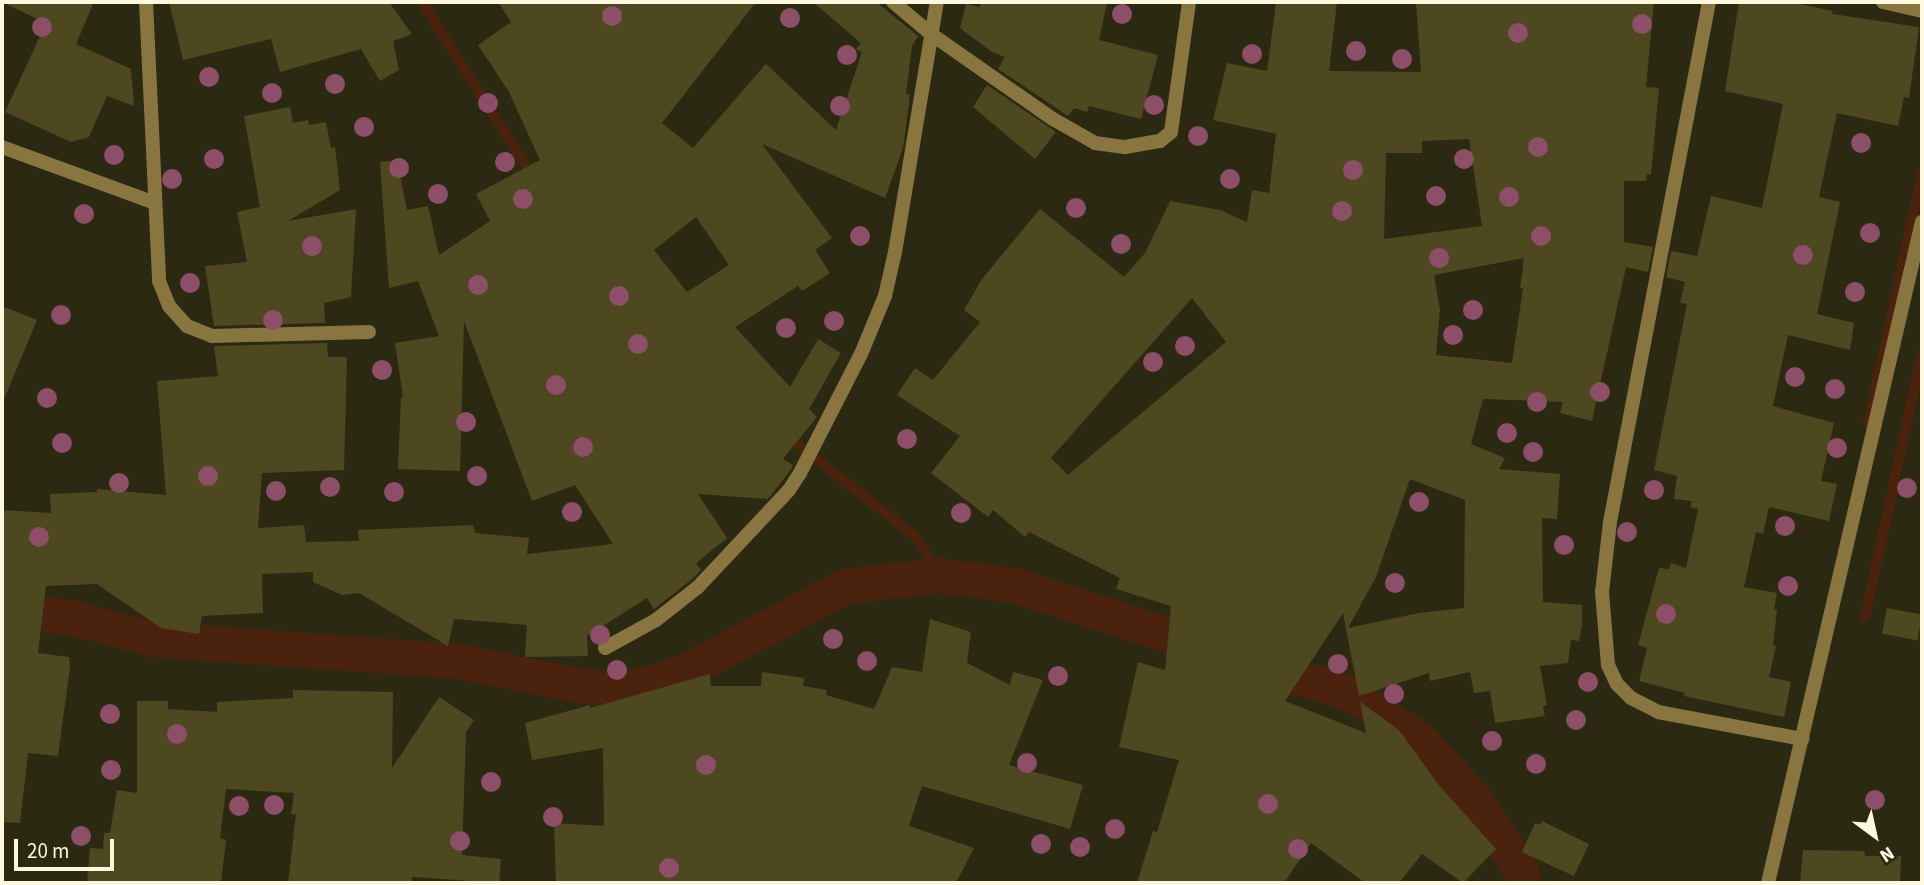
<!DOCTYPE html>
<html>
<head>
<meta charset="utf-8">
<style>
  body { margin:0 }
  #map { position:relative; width:1924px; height:885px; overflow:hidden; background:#2c2913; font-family:"Source Sans 3",sans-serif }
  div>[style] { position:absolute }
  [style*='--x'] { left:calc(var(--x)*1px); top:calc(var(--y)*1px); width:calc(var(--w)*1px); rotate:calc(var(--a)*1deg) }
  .stream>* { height:10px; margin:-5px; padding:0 5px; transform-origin:5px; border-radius:5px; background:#4a220e }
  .canal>* { height:35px; margin:-17.5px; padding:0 17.5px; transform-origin:17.5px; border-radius:17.5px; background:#4a220e }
  .building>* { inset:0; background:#4d4820; transform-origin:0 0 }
  .street>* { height:14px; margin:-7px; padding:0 7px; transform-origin:7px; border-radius:7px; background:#897540 }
  .trees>* { width:20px; height:20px; margin:-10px; border-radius:50%; background:#8d4e67 }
  span { translate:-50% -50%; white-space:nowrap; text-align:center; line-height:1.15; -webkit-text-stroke:7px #2c2913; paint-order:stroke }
  .frame { position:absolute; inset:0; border:4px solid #fef8df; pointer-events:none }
  .north { position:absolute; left:1840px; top:801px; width:70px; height:70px; -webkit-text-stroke:5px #2c2913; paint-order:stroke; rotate:147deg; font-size:19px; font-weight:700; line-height:28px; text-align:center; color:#fef8df }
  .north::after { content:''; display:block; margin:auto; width:24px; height:32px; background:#fef8df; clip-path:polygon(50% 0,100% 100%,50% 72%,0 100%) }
  .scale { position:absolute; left:14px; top:839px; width:100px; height:32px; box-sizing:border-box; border:4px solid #fef8df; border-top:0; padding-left:9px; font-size:21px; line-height:24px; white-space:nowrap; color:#fef8df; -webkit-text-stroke:5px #2c2913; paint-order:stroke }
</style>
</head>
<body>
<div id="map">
  <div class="stream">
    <div style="--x:422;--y:2;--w:206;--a:57.7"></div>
    <div style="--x:1868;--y:423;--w:255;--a:-77.8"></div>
    <div style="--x:786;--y:435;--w:167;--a:38.2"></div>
    <div style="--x:917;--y:538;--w:43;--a:59.3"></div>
    <div style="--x:1865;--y:617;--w:269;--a:-77.8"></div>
  </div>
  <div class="canal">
    <div style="--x:2;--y:609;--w:67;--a:6.8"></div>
    <div style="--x:69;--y:617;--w:87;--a:14.7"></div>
    <div style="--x:153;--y:639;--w:306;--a:4.1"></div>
    <div style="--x:458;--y:661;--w:121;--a:11.4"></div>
    <div style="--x:577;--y:685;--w:42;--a:4.1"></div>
    <div style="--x:619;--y:688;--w:33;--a:-9"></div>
    <div style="--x:652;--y:683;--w:35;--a:-20"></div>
    <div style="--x:685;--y:671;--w:181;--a:-28"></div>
    <div style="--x:845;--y:586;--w:95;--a:-6.7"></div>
    <div style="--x:939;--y:575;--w:76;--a:7.6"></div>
    <div style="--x:1014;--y:585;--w:352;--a:17.9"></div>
    <div style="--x:1349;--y:693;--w:85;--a:32.9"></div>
    <div style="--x:1420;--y:739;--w:81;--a:48"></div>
    <div style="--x:1474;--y:799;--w:84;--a:56.7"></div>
    <div style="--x:1520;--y:869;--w:15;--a:74"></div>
  </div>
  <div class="building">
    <div style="clip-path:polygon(2px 2px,94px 2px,76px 44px,131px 69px,134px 106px,107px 96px,89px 137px,71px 142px,5px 112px,46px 23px)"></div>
    <div style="clip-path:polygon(169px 2px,389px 2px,412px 34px,393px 41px,399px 70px,380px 81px,361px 49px,280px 72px,271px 39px,183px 60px)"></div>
    <div style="clip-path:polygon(evenodd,498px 2px,756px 2px,662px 123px,693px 148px,766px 64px,836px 130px,862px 52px,856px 49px,861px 43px,813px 2px,876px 2px,918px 36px,912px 46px,906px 94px,910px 95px,903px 148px,885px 198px,762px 144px,832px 238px,815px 250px,830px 273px,802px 291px,798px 286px,735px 327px,790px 387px,818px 339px,841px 353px,809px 409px,817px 417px,783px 459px,793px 465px,792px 468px,768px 499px,698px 494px,727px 538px,696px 563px,701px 570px,691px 580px,654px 609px,647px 598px,587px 636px,588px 656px,525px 657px,527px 625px,454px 619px,448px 646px,359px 593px,342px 595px,313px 582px,313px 572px,262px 574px,263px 613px,202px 616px,199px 634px,161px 628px,97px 584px,46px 586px,38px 653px,69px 657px,70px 667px,58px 756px,28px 753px,20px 823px,2px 822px,2px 510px,51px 513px,50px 494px,97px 492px,97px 489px,166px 495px,157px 381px,218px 376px,214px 346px,327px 343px,328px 357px,347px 357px,344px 470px,262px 473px,258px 528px,304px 525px,306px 542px,359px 541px,358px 530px,473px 525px,475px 533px,529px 538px,527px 554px,613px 544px,575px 485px,532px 501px,464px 321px,460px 471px,398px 469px,401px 397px,403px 397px,395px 343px,439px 336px,418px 281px,389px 288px,380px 162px,397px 160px,407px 210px,428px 206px,439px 255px,490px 221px,476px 194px,540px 160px,509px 92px,478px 45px,511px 22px,498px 2px,696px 217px,729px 265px,687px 292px,654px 250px,696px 217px)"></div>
    <div style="clip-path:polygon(981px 2px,1107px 2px,1099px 40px,1158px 55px,1141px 119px,1089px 106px,1087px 112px,1074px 108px,1068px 116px,998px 69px,1005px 57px,992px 52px,960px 28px,966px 4px,980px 7px)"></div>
    <div style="clip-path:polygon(evenodd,1276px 2px,1337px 2px,1329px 71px,1421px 72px,1416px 2px,1654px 2px,1646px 87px,1659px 88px,1651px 175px,1647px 174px,1646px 181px,1624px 181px,1624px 242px,1653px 247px,1648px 272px,1626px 267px,1592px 421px,1560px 413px,1563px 402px,1483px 399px,1471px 444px,1505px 458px,1499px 469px,1560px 474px,1557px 519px,1542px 518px,1543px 602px,1582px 605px,1582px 625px,1579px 641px,1571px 640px,1568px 663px,1540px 666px,1547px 705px,1543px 706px,1545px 716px,1495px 723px,1490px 691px,1474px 693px,1470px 672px,1430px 681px,1429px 673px,1359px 696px,1343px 613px,1285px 701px,1366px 733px,1360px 702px,1399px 730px,1438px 784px,1496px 849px,1463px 883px,1422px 854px,1399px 883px,1365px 883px,1311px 843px,1284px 883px,1137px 883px,1153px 831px,1157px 832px,1179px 760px,1119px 747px,1138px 662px,1165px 670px,1171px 606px,1116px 589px,1120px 578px,1029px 532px,1025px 537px,993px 510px,988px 517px,931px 473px,960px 436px,897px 395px,915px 368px,933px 380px,980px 322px,964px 310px,982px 279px,1040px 209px,1124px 277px,1145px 253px,1170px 201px,1220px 210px,1247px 222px,1252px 190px,1269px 193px,1276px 134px,1213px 120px,1227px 63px,1267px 71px,1276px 2px,1469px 139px,1482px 226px,1384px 239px,1386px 153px,1422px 153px,1422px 141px,1469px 139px,1276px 2px,1524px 258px,1520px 288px,1523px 288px,1512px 363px,1436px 355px,1440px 310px,1434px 275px,1524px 258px,1276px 2px,1192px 298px,1226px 342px,1068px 475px,1051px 458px,1192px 298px,1276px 2px,1410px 479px,1465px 500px,1464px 608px,1419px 613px,1348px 628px,1376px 577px,1410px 479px)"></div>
    <div style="clip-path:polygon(1739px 2px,1791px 2px,1833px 11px,1832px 14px,1919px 27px,1909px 98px,1904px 97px,1898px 126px,1837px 113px,1819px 197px,1840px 202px,1817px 314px,1854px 323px,1850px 350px,1788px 335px,1773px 406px,1834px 423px,1821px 481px,1837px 484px,1829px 521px,1769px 507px,1763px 534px,1756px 532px,1744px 587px,1777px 593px,1774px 609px,1777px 610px,1773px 645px,1776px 646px,1769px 677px,1791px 682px,1784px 717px,1684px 696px,1685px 693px,1639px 681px,1647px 648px,1638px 645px,1659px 568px,1669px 569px,1671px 563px,1686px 568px,1698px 509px,1690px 507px,1692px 501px,1674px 499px,1677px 476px,1654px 470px,1687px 304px,1680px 303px,1685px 282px,1666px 277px,1671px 251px,1697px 256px,1711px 196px,1762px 208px,1783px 104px,1725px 91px)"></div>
    <div style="clip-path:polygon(987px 85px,1056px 132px,1035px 159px,973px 107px)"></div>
    <div style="clip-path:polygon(290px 107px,293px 123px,308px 120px,309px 125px,326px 122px,331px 148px,335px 147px,340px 190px,288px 221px,356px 209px,351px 297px,324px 303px,325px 323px,214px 326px,205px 266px,247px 262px,237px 212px,260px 207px,244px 116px)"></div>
    <div style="clip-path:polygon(2px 306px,37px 320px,2px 404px)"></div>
    <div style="left:1887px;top:608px;width:36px;height:26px;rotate:11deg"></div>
    <div style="clip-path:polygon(930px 619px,971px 632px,967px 663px,1010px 685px,1013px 672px,1043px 680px,1009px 765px,1083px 785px,1070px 829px,922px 786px,909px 826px,974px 848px,956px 883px,556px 883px,554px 823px,604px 826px,603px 748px,532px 760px,525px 723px,590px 705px,590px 708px,710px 674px,711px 686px,761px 686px,762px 672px,804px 678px,803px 686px,827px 690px,826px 695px,874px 709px,892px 667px,922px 672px)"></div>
    <div style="clip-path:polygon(293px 690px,393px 692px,392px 768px,439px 697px,474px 720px,466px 732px,462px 855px,501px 859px,499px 883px,412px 877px,411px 883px,288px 883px,296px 814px,291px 814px,294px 793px,226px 789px,220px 838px,226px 840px,221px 883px,87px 883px,90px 848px,103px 849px,104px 833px,110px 833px,117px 790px,137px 793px,137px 701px,168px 701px,168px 709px,217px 712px,217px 702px,293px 698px)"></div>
    <div style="clip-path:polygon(1542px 821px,1589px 844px,1574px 876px,1522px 852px,1535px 823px,1540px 825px)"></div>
    <div style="clip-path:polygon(1803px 850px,1864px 851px,1865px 856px,1901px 856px,1900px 883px,1800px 883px)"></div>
  </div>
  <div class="street">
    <div style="--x:146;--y:2;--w:279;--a:87.3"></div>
    <div style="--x:159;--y:281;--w:27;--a:68"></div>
    <div style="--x:169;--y:306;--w:27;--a:48"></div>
    <div style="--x:187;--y:326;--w:27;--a:22"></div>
    <div style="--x:212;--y:336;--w:157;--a:-1.5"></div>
    <div style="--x:893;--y:2;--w:50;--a:40.1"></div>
    <div style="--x:931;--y:34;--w:149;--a:34.9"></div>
    <div style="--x:1053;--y:119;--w:48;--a:29.7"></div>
    <div style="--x:1095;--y:143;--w:30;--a:8"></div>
    <div style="--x:1125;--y:147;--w:36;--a:-10"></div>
    <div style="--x:1160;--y:141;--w:14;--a:-39"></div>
    <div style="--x:1171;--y:132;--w:131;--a:-82.1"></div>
    <div style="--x:1709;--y:2;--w:529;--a:100.78"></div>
    <div style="--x:1610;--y:522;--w:70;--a:96.5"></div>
    <div style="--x:1602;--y:592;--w:73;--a:85.3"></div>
    <div style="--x:1608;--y:665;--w:21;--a:65"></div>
    <div style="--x:1617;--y:684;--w:20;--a:45"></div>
    <div style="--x:1631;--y:698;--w:30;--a:27"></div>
    <div style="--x:1658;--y:712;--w:147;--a:10.6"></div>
    <div style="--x:1883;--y:2;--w:40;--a:13"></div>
    <div style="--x:2;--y:147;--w:163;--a:20.1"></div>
    <div style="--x:605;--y:648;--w:58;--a:-28.8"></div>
    <div style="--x:656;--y:620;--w:53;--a:-38.2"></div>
    <div style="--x:698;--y:587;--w:133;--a:-46.8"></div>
    <div style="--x:789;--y:490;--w:20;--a:-57"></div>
    <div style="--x:800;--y:473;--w:134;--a:-62.9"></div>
    <div style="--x:861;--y:354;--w:63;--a:-67.5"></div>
    <div style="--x:885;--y:296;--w:45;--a:-77.2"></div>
    <div style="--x:895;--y:252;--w:254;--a:-80.5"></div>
    <div style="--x:1768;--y:883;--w:679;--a:-76.89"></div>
  </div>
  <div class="trees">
    <div style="left:1122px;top:14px"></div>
    <div style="left:612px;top:16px"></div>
    <div style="left:790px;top:18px"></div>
    <div style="left:1642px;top:24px"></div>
    <div style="left:42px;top:27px"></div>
    <div style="left:1518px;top:33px"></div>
    <div style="left:1356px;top:51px"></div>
    <div style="left:1252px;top:54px"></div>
    <div style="left:847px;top:55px"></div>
    <div style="left:1402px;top:59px"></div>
    <div style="left:209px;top:77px"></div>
    <div style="left:335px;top:84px"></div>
    <div style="left:272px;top:93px"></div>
    <div style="left:488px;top:103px"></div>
    <div style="left:1154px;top:105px"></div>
    <div style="left:840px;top:106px"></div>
    <div style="left:364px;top:127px"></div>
    <div style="left:1198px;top:136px"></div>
    <div style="left:1861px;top:143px"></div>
    <div style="left:1538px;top:147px"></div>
    <div style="left:114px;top:155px"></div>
    <div style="left:214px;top:159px"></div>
    <div style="left:1464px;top:159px"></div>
    <div style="left:505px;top:162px"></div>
    <div style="left:399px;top:168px"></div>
    <div style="left:1353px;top:170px"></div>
    <div style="left:172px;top:179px"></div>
    <div style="left:1230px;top:179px"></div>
    <div style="left:438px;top:194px"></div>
    <div style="left:1436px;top:196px"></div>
    <div style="left:1509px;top:197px"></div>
    <div style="left:523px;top:199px"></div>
    <div style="left:1076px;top:208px"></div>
    <div style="left:1342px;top:211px"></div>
    <div style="left:84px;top:214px"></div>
    <div style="left:1870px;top:233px"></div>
    <div style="left:860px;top:236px"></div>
    <div style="left:1541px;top:236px"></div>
    <div style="left:1121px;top:244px"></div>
    <div style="left:312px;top:246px"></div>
    <div style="left:1803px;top:255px"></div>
    <div style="left:1439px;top:258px"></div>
    <div style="left:190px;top:283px"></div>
    <div style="left:478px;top:285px"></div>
    <div style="left:1855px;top:292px"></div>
    <div style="left:619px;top:296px"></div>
    <div style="left:1473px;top:310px"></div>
    <div style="left:61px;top:315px"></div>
    <div style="left:273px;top:320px"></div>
    <div style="left:834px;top:321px"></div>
    <div style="left:786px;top:328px"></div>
    <div style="left:1453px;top:335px"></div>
    <div style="left:638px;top:344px"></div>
    <div style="left:1185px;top:346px"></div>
    <div style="left:1153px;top:362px"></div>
    <div style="left:382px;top:370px"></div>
    <div style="left:1795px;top:377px"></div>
    <div style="left:556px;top:385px"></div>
    <div style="left:1835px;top:389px"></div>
    <div style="left:1600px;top:392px"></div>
    <div style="left:47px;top:398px"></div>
    <div style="left:1537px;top:402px"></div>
    <div style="left:466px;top:422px"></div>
    <div style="left:1507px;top:433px"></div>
    <div style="left:907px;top:439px"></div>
    <div style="left:62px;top:443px"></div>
    <div style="left:583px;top:447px"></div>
    <div style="left:1837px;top:448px"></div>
    <div style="left:1533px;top:452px"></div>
    <div style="left:208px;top:476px"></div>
    <div style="left:477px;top:476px"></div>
    <div style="left:119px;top:483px"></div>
    <div style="left:330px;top:487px"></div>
    <div style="left:1907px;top:488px"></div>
    <div style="left:1654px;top:490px"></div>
    <div style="left:276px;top:491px"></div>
    <div style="left:394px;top:492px"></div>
    <div style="left:1419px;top:502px"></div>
    <div style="left:572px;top:512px"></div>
    <div style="left:961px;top:513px"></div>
    <div style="left:1785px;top:526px"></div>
    <div style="left:1627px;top:532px"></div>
    <div style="left:39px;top:537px"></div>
    <div style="left:1564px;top:545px"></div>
    <div style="left:1395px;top:583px"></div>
    <div style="left:1788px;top:586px"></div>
    <div style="left:1666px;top:614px"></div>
    <div style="left:600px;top:635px"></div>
    <div style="left:833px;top:639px"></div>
    <div style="left:867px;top:661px"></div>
    <div style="left:1338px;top:664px"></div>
    <div style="left:617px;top:670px"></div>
    <div style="left:1058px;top:676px"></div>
    <div style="left:1588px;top:682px"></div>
    <div style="left:1394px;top:694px"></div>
    <div style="left:110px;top:714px"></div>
    <div style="left:1576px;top:720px"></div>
    <div style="left:177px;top:734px"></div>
    <div style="left:1492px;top:741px"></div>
    <div style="left:1027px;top:763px"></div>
    <div style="left:1536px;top:764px"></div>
    <div style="left:706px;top:765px"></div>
    <div style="left:111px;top:770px"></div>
    <div style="left:491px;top:782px"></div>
    <div style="left:1875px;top:800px"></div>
    <div style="left:1268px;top:804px"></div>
    <div style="left:274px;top:805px"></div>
    <div style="left:239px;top:806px"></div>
    <div style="left:553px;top:817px"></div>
    <div style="left:1115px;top:829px"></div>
    <div style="left:81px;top:836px"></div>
    <div style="left:460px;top:841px"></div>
    <div style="left:1041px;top:844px"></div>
    <div style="left:1080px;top:847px"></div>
    <div style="left:1298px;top:849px"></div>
    <div style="left:669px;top:868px"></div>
  </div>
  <div class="frame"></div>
  <div class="north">N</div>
  <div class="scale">20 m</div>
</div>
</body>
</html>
